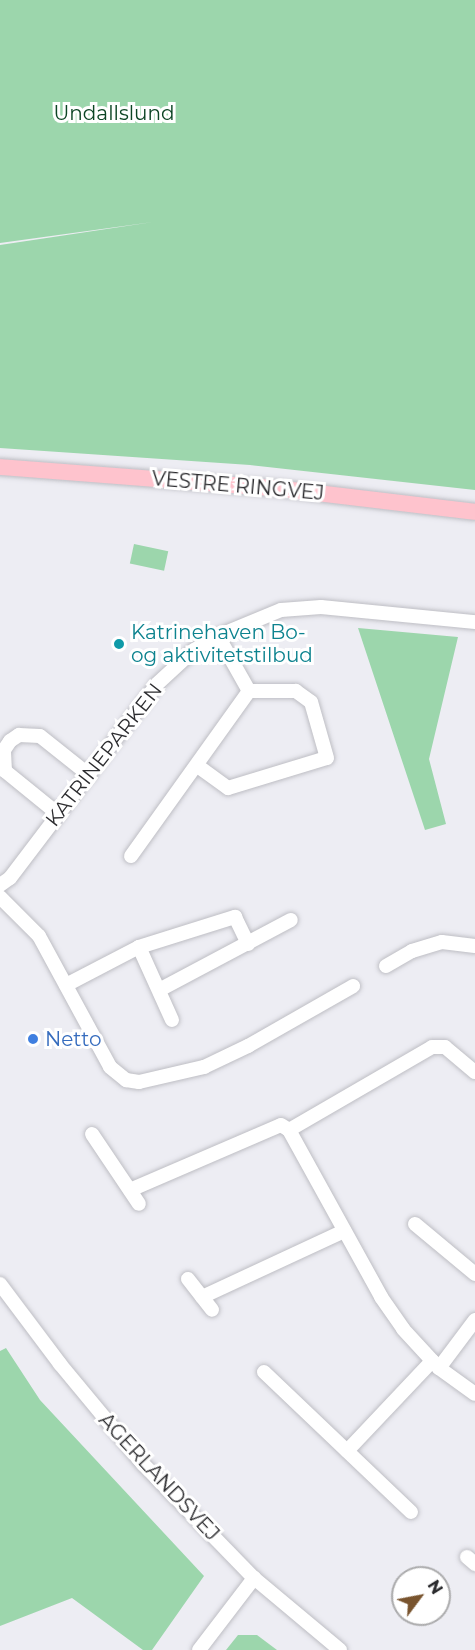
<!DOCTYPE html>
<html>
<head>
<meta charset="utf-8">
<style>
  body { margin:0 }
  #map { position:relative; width:475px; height:1650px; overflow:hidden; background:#ededf3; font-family:Montserrat,sans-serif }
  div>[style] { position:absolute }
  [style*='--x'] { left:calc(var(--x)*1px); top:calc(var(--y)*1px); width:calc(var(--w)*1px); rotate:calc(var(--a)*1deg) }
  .green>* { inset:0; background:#9cd6ac; transform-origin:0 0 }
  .roads { filter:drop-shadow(0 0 2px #bebec4) drop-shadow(0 0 2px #bebec4) }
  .minor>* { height:14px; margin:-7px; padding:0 7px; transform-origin:7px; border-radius:7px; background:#fff }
  .major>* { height:16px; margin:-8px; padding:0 8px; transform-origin:8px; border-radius:8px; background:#fec3cd }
  .dots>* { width:16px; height:16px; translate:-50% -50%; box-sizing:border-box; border:3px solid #fff; border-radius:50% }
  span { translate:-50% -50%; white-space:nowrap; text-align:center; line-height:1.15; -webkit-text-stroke:6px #fff; paint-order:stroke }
  .park-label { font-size:20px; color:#0c4524 }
  .street-label { font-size:20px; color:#2c2c2f }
  .culture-label { font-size:20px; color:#0d838f }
  .left { translate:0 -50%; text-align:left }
  .shop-label { font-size:20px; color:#366cbe }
  .north { position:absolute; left:391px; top:1566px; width:60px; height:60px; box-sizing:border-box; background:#fff; border:2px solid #ababac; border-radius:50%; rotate:58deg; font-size:16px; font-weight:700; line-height:24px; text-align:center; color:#2c2c2f }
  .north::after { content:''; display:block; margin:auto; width:21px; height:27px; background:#79542e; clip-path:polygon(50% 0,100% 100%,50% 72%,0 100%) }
</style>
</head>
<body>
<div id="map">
  <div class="green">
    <div style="clip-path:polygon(0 0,475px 0,475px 490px,250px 465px,0 448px,0 245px,153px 222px,0 243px)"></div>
    <div style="left:134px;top:544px;width:35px;height:20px;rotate:12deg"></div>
    <div style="clip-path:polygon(358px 628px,458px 637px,429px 759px,446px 824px,425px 830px)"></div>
    <div style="clip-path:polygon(6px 1348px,40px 1400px,204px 1576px,152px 1650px,143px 1650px,72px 1598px,0 1626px,0 1351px)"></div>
    <div style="clip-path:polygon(238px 1635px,257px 1635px,277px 1650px,226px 1650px)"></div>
  </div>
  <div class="roads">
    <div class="minor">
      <div style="--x:199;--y:767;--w:36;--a:36"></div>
      <div style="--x:228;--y:788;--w:103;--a:-16.9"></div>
      <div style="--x:327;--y:758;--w:58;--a:-105.9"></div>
      <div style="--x:311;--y:702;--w:19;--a:-144"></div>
      <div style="--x:296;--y:691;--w:47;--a:180"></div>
      <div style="--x:249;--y:691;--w:63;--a:-119.4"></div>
      <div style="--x:58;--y:814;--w:68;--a:-140.9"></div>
      <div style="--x:5;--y:771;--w:21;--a:-93"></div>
      <div style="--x:4;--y:750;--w:11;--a:-56"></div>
      <div style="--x:10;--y:741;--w:11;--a:-34"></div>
      <div style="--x:19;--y:735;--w:21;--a:3"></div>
      <div style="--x:40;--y:736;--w:63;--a:38.5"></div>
      <div style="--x:131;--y:856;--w:203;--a:-54.4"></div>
      <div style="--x:0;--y:885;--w:12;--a:-35"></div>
      <div style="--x:10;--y:878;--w:243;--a:-52.8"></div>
      <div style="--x:157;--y:684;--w:50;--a:-42.6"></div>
      <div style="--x:194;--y:650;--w:28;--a:-30"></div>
      <div style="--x:218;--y:636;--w:68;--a:-22.4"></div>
      <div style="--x:281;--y:610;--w:40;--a:-4.3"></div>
      <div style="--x:321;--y:607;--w:155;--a:5.6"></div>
      <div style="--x:0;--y:897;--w:55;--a:45"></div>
      <div style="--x:39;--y:936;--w:149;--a:61.5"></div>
      <div style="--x:110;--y:1067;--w:21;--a:39"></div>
      <div style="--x:126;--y:1080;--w:13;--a:9"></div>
      <div style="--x:139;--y:1082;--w:67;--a:-13"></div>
      <div style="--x:204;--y:1067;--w:49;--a:-25.5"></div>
      <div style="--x:248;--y:1046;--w:121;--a:-29.7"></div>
      <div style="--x:139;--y:947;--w:80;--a:65.7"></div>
      <div style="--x:386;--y:966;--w:30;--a:-30"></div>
      <div style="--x:412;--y:951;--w:31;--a:-17"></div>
      <div style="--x:442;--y:942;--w:33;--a:7"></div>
      <div style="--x:66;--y:985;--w:82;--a:-27.5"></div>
      <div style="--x:139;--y:947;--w:101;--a:-17.4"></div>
      <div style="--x:235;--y:917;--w:30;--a:64"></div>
      <div style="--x:161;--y:989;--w:147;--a:-28"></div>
      <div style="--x:289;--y:1130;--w:165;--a:-30.1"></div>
      <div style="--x:432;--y:1047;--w:13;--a:0"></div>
      <div style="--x:445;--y:1047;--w:39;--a:40"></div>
      <div style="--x:92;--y:1134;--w:84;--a:56.1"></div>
      <div style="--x:130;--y:1190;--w:164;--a:-23.3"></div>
      <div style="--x:281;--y:1125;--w:9;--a:32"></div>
      <div style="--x:289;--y:1130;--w:191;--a:61.1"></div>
      <div style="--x:381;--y:1297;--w:39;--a:55"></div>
      <div style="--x:403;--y:1329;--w:53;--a:47.3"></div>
      <div style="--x:439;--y:1368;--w:44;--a:35.8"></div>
      <div style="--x:415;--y:1224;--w:78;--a:39.8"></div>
      <div style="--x:188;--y:1279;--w:39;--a:52"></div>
      <div style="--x:0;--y:1284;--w:100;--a:53.1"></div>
      <div style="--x:60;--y:1364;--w:130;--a:50.3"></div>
      <div style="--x:143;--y:1464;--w:159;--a:45.8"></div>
      <div style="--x:254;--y:1578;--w:112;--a:39.9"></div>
      <div style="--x:202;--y:1297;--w:157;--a:-24.9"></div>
      <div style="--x:439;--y:1368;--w:60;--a:-53.1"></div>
      <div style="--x:264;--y:1372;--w:203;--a:43.6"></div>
      <div style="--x:347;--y:1451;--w:124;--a:-46.6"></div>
      <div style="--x:467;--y:1557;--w:11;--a:41"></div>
      <div style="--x:199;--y:1650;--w:91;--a:-52.6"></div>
    </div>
    <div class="major">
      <div style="--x:0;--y:467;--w:284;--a:4.4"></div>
      <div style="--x:283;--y:489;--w:193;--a:6.8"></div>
    </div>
  </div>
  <div class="dots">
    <div style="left:119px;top:644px;background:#0f9aa8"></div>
    <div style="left:33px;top:1039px;background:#3f7fe0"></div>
  </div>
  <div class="park-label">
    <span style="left:114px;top:113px">Undallslund</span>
  </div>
  <div class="street-label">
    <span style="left:238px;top:486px;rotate:5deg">VESTRE RINGVEJ</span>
    <span style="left:104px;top:755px;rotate:-52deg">KATRINEPARKEN</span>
    <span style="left:159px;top:1477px;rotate:47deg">AGERLANDSVEJ</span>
  </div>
  <div class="culture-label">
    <span class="left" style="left:131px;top:644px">Katrinehaven Bo-<br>og aktivitetstilbud</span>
  </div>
  <div class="shop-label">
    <span class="left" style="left:45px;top:1039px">Netto</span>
  </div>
  <div class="north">N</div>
</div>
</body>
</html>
